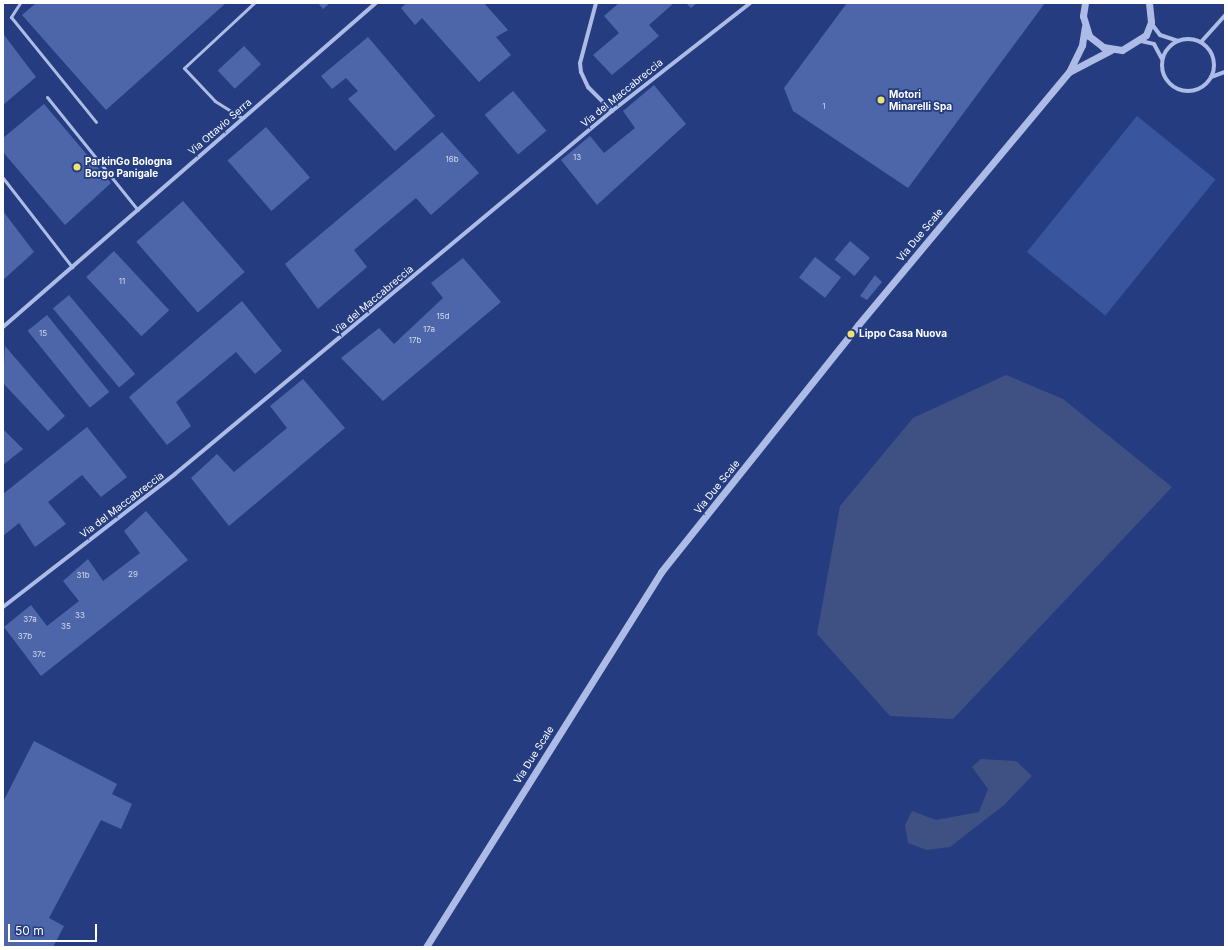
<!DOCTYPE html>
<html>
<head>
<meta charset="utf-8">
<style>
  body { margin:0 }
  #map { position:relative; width:1228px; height:950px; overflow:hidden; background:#253d80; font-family:Inter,sans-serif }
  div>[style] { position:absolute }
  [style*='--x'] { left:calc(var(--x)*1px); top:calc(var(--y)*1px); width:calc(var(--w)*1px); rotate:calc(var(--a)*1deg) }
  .green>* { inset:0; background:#39559e; transform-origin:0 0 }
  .water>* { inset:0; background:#3f5183 }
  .building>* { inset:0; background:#4d66a9; transform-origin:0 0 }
  .service>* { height:3px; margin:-1.5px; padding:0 1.5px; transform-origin:1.5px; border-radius:1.5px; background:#acbce6 }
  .minor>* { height:4px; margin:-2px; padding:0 2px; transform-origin:2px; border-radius:2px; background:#acbce6 }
  .minor>.ring { margin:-2px; padding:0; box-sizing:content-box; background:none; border:4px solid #acbce6; border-radius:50% }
  .tertiary>* { height:7px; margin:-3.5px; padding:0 3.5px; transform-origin:3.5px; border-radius:3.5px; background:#acbce6 }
  .dots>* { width:11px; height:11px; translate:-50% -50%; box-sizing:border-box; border:2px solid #253d80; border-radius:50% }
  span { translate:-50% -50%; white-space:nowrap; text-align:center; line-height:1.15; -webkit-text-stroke:3.5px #253d80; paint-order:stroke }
  .number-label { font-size:8px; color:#d2d9ea }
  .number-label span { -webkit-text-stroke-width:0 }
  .street-label { font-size:10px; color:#fff }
  .poi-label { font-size:10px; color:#fff; font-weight:700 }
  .left { translate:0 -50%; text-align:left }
  .frame { position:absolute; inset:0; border:4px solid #fff; pointer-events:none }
  .scale { position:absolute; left:8px; top:924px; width:89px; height:18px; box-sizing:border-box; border:2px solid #fff; border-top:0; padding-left:5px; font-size:12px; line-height:14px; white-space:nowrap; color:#fff; -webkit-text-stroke:3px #253d80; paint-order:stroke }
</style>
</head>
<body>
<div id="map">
  <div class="green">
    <div style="left:1137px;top:116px;width:101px;height:175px;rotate:39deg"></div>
  </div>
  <div class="water">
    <div style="clip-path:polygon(1006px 375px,1063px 399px,1172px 487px,953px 719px,890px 716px,817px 634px,840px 506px,913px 418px)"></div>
    <div style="clip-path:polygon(981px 759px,1016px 761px,1032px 776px,1004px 805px,950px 847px,927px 850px,908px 843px,905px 825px,912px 811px,936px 820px,979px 812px,988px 789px,972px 767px)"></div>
  </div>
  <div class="building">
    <div style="clip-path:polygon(36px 3px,226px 3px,106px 110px,22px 15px)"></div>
    <div style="clip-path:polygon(318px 3px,330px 3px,323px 9px)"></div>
    <div style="clip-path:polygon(407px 3px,484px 3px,508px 30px,496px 37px,511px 55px,479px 82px,422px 18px,415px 25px,401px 8px)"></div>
    <div style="clip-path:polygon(619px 3px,674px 3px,649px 25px,659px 36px,612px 75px,593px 55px,619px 33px,604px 16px)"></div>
    <div style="clip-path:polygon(686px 3px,697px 3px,691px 8px)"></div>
    <div style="clip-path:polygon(847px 3px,1045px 3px,908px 188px,793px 111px,784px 88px)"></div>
    <div style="clip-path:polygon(4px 35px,36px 77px,3px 105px,3px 36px)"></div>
    <div style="clip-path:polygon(368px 37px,435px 116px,395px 151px,348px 99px,358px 91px,346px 78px,332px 89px,321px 76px)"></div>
    <div style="left:244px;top:46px;width:25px;height:36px;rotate:47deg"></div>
    <div style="clip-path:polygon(654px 85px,686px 124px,597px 205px,561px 160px,590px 136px,604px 153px,635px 128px,623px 111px)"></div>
    <div style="left:513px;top:91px;width:52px;height:37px;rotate:50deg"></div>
    <div style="clip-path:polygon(44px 104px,111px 183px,65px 225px,3px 152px,3px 138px)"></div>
    <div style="left:266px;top:127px;width:67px;height:51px;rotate:49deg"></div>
    <div style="clip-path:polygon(442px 132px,479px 173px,431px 215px,416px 198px,354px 250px,367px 267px,318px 309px,285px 264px)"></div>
    <div style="left:183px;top:201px;width:94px;height:62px;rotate:49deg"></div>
    <div style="clip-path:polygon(3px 211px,34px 252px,3px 280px)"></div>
    <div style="left:850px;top:241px;width:26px;height:24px;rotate:40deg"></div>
    <div style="left:114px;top:251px;width:81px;height:38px;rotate:47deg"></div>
    <div style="left:815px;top:257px;width:33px;height:26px;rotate:38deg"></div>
    <div style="clip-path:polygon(463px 258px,501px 302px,383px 401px,341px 358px,379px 328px,394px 344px,443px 298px,431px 283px)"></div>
    <div style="clip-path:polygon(875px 275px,882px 282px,867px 300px,860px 296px)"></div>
    <div style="left:69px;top:295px;width:103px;height:21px;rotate:50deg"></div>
    <div style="clip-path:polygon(242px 301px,282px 351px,255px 374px,236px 352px,176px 402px,191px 426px,167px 445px,129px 397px)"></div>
    <div style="left:47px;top:315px;width:99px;height:25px;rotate:51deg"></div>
    <div style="clip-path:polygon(5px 346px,65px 416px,48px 431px,3px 383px)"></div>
    <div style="clip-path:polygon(303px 379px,345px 428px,229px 526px,191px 478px,217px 454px,234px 472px,287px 428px,270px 406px)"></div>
    <div style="clip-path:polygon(87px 427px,127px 477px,101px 497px,82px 475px,48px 502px,66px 524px,35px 547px,19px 523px,3px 536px,3px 494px)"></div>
    <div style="clip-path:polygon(3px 429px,23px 449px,3px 465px)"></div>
    <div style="clip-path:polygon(146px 511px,188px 560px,41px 676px,4px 627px,31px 605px,47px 626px,79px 601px,63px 581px,88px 559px,103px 581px,140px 553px,124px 531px)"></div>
    <div style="clip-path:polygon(34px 741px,117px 784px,112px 794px,132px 804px,121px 829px,101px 820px,49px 918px,64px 926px,53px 947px,3px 947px,3px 802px)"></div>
  </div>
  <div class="service">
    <div style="--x:20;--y:3;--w:17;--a:123"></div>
    <div style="--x:11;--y:17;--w:135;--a:51"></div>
    <div style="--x:47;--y:97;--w:145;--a:51.2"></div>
    <div style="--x:242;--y:118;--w:32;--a:-148"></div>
    <div style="--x:215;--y:101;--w:45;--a:-133.2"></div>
    <div style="--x:184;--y:68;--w:96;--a:-42.9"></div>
    <div style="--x:3;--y:178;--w:113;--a:52.2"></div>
  </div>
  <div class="minor">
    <div style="--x:596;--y:3;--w:62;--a:104.9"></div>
    <div style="--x:580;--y:63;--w:9;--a:84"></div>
    <div style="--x:581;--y:72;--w:17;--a:65"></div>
    <div style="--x:588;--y:87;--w:34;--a:45"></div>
    <div style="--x:1151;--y:23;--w:15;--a:53"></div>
    <div style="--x:1160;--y:35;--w:19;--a:18"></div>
    <div class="ring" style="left:1162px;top:39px;width:48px;height:48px"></div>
    <div style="--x:1141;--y:41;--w:13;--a:13"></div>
    <div style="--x:1154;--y:44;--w:17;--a:62"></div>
    <div style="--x:1201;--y:42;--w:36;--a:-48"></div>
    <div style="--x:1211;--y:77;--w:15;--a:-20"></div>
    <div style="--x:3;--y:327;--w:494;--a:-41"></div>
    <div style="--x:3;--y:607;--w:217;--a:-37.7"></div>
    <div style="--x:175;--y:474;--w:568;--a:-39.72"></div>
    <div style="--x:612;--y:111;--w:175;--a:-38"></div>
  </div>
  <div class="tertiary">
    <div style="--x:1085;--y:3;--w:13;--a:99"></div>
    <div style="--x:1083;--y:16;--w:21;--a:73"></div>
    <div style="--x:1089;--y:36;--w:18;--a:38"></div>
    <div style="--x:1103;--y:47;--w:19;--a:9"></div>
    <div style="--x:1122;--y:50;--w:28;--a:-32"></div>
    <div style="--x:1146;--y:35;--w:14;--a:-69"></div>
    <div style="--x:1151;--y:22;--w:19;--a:-96"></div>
    <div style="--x:1071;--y:71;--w:45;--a:-27.7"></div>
    <div style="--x:426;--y:947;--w:443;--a:-57.9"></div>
    <div style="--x:661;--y:572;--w:316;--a:-51.4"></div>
    <div style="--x:858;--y:325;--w:329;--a:-50.2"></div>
    <div style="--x:1069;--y:72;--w:30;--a:-64"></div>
    <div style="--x:1082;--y:45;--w:18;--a:-81"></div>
  </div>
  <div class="dots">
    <div style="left:881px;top:100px;background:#f0e170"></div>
    <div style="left:77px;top:167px;background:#f0e170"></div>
    <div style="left:851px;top:334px;background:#f0e170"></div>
  </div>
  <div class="number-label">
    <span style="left:824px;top:107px">1</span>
    <span style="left:577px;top:158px">13</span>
    <span style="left:452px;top:160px">16b</span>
    <span style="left:122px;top:282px">11</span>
    <span style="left:443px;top:317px">15d</span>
    <span style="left:429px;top:330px">17a</span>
    <span style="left:43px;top:334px">15</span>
    <span style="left:415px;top:341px">17b</span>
    <span style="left:133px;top:575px">29</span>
    <span style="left:83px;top:576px">31b</span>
    <span style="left:80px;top:616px">33</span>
    <span style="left:30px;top:620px">37a</span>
    <span style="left:66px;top:627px">35</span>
    <span style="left:25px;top:637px">37b</span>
    <span style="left:39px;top:655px">37c</span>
  </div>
  <div class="street-label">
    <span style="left:622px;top:93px;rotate:-39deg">Via del Maccabreccia</span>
    <span style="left:220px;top:127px;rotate:-41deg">Via Ottavio Serra</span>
    <span style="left:920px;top:235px;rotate:-50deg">Via Due Scale</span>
    <span style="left:373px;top:300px;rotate:-40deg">Via del Maccabreccia</span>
    <span style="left:717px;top:487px;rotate:-51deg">Via Due Scale</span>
    <span style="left:122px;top:505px;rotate:-37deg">Via del Maccabreccia</span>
    <span style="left:534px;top:755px;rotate:-58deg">Via Due Scale</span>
  </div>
  <div class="poi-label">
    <span class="left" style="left:889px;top:100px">Motori<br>Minarelli Spa</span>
    <span class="left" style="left:85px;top:167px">ParkinGo Bologna<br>Borgo Panigale</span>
    <span class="left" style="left:859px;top:334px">Lippo Casa Nuova</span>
  </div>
  <div class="frame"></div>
  <div class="scale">50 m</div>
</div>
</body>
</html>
